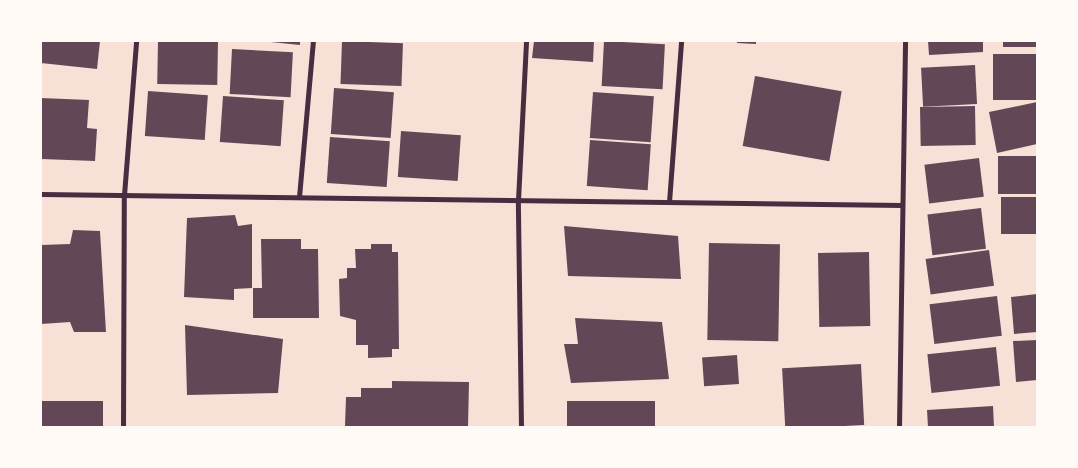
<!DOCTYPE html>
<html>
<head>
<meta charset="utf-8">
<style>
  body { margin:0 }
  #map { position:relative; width:1078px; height:468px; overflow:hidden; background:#f7e1d7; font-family:Poppins,sans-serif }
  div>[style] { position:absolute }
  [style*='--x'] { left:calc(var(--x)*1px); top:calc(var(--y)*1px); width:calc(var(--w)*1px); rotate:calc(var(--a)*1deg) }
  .building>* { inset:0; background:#644757; transform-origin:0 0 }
  .minor>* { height:5px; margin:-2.5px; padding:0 2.5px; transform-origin:2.5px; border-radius:2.5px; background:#4a2c40 }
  span { translate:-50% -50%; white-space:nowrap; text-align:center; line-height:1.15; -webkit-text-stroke:4px #fffaf5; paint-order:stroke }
  .frame { position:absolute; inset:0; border:42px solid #fffaf5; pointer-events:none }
</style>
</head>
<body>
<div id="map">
  <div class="building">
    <div style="clip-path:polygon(41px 41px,100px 41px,97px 69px,41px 63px)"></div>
    <div style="left:158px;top:41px;width:60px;height:43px;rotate:1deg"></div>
    <div style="clip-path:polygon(261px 41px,300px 41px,300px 45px)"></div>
    <div style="left:342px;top:41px;width:61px;height:43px;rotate:2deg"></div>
    <div style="clip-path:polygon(534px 41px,594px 41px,593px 62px,532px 58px)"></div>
    <div style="left:604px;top:41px;width:61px;height:45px;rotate:3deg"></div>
    <div style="clip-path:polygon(737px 41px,756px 41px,756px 44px,737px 43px)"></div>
    <div style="clip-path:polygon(928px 41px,983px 41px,983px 52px,929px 55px)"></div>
    <div style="left:1003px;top:41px;width:34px;height:6px"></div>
    <div style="left:232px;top:49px;width:61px;height:45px;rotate:3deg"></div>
    <div style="left:1037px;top:54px;width:46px;height:44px;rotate:90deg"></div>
    <div style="left:975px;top:65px;width:39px;height:54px;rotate:87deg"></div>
    <div style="left:755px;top:76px;width:88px;height:71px;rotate:10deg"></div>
    <div style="left:334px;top:88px;width:60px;height:46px;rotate:4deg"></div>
    <div style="left:148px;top:91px;width:60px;height:45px;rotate:4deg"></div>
    <div style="left:593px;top:92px;width:61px;height:46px;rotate:4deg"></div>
    <div style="left:223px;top:96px;width:61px;height:46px;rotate:4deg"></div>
    <div style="clip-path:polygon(41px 98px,89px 100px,87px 128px,97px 129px,95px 161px,41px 159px)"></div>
    <div style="clip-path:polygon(1037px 102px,1037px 144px,997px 153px,989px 112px)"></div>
    <div style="left:975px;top:106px;width:39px;height:55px;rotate:89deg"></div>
    <div style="left:401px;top:131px;width:60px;height:46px;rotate:4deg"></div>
    <div style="left:330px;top:137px;width:60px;height:46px;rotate:4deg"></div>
    <div style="left:590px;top:140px;width:61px;height:46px;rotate:4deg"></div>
    <div style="left:1037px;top:156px;width:38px;height:39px;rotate:90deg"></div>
    <div style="left:979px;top:158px;width:39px;height:55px;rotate:83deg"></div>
    <div style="left:1037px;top:197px;width:37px;height:36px;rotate:90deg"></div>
    <div style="left:981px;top:208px;width:41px;height:54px;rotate:83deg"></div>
    <div style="clip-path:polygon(235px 215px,238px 226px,252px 224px,252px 288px,234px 289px,234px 300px,184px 297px,187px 218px)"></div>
    <div style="clip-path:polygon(564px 226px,678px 236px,681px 279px,568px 276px)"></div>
    <div style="clip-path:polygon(73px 230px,100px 231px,106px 332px,74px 332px,70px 322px,41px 324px,41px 245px,70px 244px)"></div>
    <div style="clip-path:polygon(261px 239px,301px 239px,301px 249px,318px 249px,319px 318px,253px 318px,253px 288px,262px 288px)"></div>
    <div style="left:709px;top:243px;width:71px;height:97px;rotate:1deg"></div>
    <div style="clip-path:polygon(371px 244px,392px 244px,392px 252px,398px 252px,399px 349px,392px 349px,392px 357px,368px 358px,368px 345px,356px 345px,356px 320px,340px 316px,339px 279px,347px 278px,347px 268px,356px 268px,355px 249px,371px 249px)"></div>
    <div style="left:989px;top:250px;width:36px;height:64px;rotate:82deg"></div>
    <div style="left:869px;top:252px;width:74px;height:51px;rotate:89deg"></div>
    <div style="clip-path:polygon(1037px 294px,1037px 332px,1014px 334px,1011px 297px)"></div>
    <div style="left:997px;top:296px;width:40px;height:68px;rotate:83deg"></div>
    <div style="clip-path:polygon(575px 318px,662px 322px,669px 379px,571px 383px,564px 344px,578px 344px)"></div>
    <div style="clip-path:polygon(185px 325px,283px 339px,278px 393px,187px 395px)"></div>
    <div style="clip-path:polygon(1037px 340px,1037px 380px,1016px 382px,1013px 341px)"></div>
    <div style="left:996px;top:347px;width:39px;height:69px;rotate:84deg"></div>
    <div style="left:737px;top:355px;width:29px;height:35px;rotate:86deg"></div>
    <div style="left:861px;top:364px;width:61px;height:79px;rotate:87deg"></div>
    <div style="clip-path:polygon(392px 381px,469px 382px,468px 427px,345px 426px,346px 397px,361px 397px,361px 388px,392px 388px)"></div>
    <div style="left:41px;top:401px;width:62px;height:26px"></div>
    <div style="left:567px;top:401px;width:88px;height:26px"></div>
    <div style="clip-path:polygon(993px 406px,994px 427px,928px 427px,927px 410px)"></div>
  </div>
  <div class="minor">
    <div style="--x:41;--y:194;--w:861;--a:0.73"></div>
    <div style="--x:299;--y:197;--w:157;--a:-84.9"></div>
    <div style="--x:669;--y:202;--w:161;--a:-85.7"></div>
    <div style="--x:123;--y:427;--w:232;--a:-89.8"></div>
    <div style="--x:124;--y:195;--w:154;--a:-85.5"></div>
    <div style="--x:521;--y:427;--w:227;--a:-90.8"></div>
    <div style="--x:518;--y:200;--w:159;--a:-87.1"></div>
    <div style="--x:899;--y:427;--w:386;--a:-89.1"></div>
  </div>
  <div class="frame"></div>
</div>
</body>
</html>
